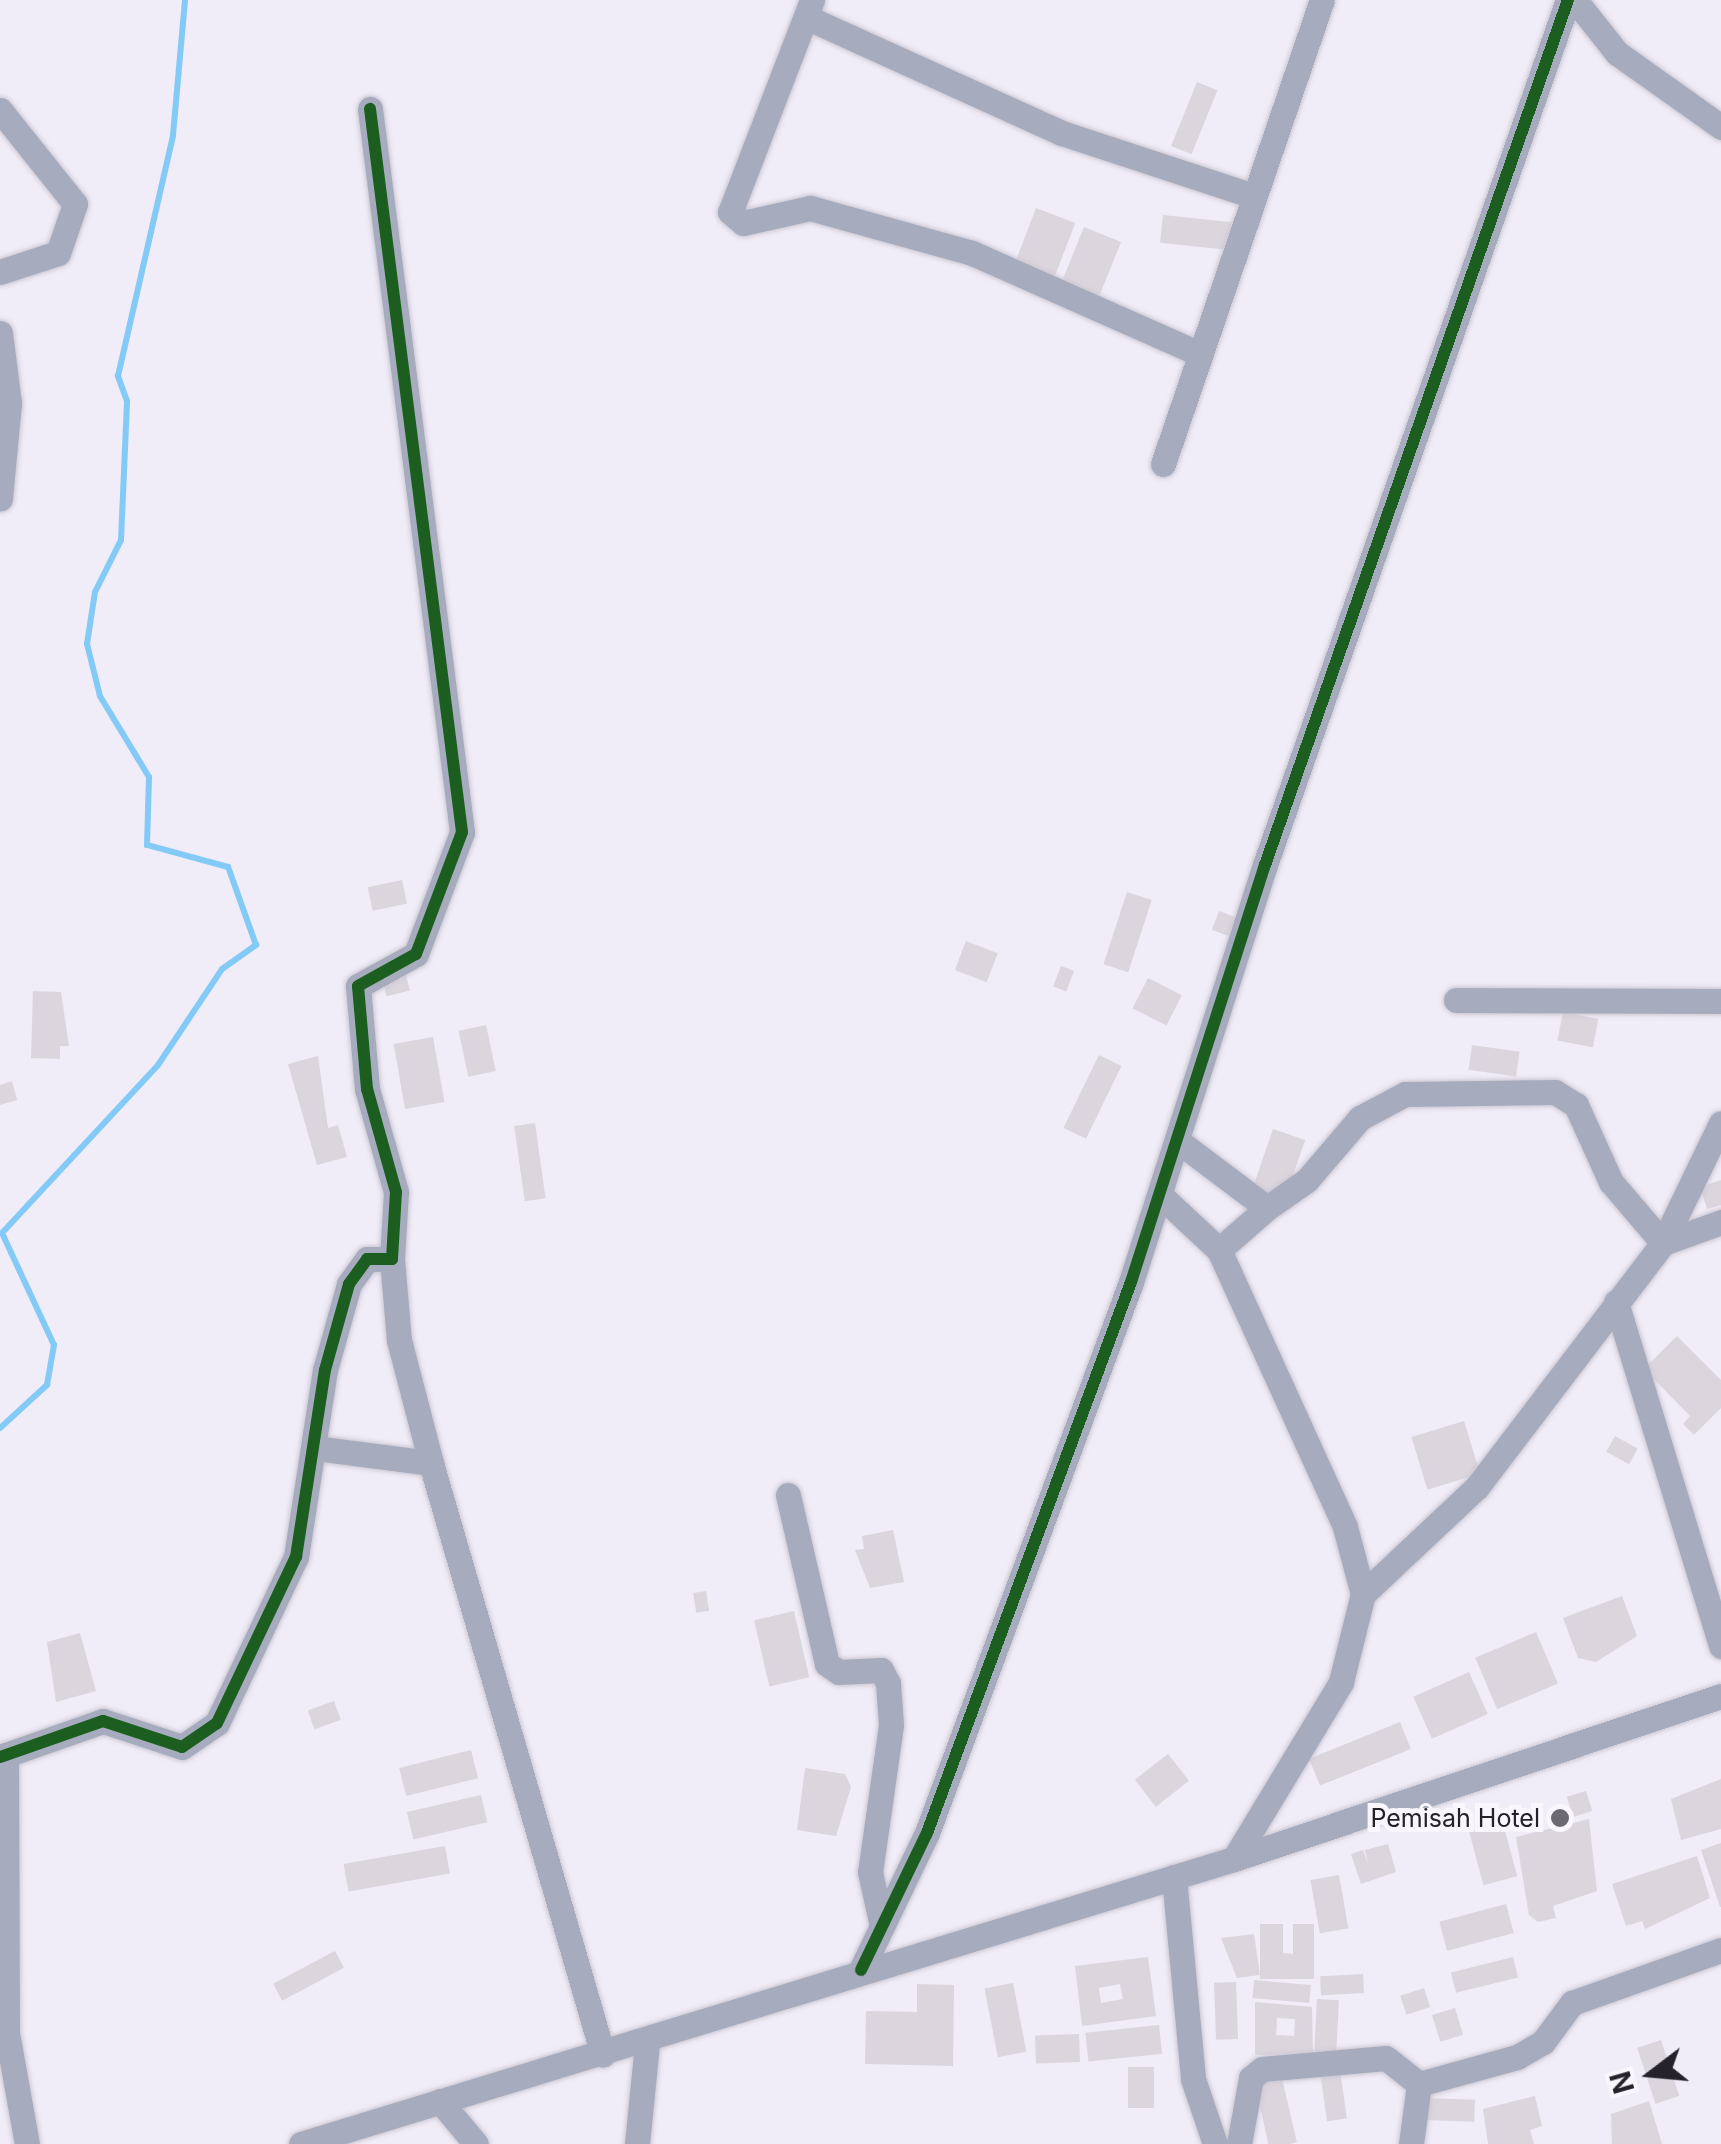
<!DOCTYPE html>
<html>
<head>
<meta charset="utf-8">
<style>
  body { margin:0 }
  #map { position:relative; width:1721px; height:2144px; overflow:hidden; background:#f0ecf8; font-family:Inter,sans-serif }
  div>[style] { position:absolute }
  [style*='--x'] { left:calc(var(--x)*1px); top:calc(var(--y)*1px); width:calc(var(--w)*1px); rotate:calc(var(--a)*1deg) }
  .stream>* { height:6px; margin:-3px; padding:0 3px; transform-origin:3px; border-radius:3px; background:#83caf7 }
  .building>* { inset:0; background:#dbd5de; transform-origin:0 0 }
  .roads { filter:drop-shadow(0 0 2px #ccc8d2) drop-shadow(0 0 2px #ccc8d2) }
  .minor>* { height:25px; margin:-12.5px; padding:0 12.5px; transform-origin:12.5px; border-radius:12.5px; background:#a6acbe }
  .cycleway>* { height:12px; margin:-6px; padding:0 6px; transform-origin:6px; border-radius:6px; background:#1b5e20 }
  .dots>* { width:28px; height:28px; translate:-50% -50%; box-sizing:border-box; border:5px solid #f9f7fd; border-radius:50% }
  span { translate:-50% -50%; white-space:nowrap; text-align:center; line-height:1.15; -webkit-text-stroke:10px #f9f7fd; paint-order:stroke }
  .poi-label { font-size:25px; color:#25222c }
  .right { translate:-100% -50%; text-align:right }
  .north { position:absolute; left:1601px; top:2024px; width:100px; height:100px; -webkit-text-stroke:8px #f9f7fd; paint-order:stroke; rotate:254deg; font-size:28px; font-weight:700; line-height:40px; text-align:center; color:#25222c }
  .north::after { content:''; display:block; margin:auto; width:35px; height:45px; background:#25222c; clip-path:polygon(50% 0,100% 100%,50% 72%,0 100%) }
</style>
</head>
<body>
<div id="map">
  <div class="stream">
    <div style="--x:0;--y:1428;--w:64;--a:-42.5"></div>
    <div style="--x:47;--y:1385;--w:41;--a:-80.1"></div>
    <div style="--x:54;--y:1345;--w:123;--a:-114.9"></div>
    <div style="--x:2;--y:1233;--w:229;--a:-47.1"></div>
    <div style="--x:158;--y:1065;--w:115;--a:-56.3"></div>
    <div style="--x:222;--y:969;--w:42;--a:-35.2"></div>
    <div style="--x:256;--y:945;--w:83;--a:-109.7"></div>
    <div style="--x:228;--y:867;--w:84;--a:-164.8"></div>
    <div style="--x:147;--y:845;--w:68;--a:-88.3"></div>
    <div style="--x:149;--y:777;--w:95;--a:-121.2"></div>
    <div style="--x:100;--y:696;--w:54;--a:-104"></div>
    <div style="--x:87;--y:644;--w:53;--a:-81.3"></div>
    <div style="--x:95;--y:592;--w:58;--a:-63.4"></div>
    <div style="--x:121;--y:540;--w:139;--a:-87.5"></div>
    <div style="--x:127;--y:401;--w:27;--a:-110"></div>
    <div style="--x:118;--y:376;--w:247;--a:-77.1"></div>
    <div style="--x:173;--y:135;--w:136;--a:-84.9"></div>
  </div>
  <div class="building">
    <div style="left:1197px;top:82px;width:22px;height:69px;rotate:22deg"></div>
    <div style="left:1036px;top:208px;width:42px;height:62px;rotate:21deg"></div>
    <div style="left:1163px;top:215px;width:69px;height:28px;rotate:6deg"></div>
    <div style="left:1084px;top:227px;width:40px;height:61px;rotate:22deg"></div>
    <div style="left:402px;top:880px;width:24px;height:35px;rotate:78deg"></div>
    <div style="left:1127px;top:892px;width:26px;height:76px;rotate:18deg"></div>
    <div style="left:1219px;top:911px;width:19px;height:20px;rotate:21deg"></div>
    <div style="left:966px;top:941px;width:34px;height:31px;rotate:21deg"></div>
    <div style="left:1061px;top:966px;width:14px;height:22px;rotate:21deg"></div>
    <div style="left:406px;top:975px;width:16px;height:24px;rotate:76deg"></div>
    <div style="left:1148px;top:978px;width:38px;height:34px;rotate:27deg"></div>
    <div style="clip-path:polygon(33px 991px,61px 992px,69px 1046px,60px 1046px,60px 1059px,31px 1058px)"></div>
    <div style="left:1563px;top:1012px;width:36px;height:29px;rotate:11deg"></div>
    <div style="left:486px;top:1025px;width:47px;height:28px;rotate:78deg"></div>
    <div style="left:433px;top:1037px;width:66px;height:40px;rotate:80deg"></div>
    <div style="left:1472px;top:1045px;width:48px;height:25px;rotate:8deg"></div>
    <div style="left:1099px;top:1055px;width:25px;height:81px;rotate:26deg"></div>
    <div style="clip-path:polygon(318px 1056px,328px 1128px,338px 1125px,347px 1157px,317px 1165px,288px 1064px)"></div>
    <div style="clip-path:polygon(12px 1081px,17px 1100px,0 1105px,0 1085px)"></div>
    <div style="left:535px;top:1123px;width:76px;height:21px;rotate:82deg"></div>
    <div style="left:1273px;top:1129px;width:34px;height:64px;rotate:19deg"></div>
    <div style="clip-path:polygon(1721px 1180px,1721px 1205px,1707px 1209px,1700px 1187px)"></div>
    <div style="clip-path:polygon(1677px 1336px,1721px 1380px,1721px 1408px,1694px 1435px,1683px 1424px,1690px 1416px,1644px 1369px)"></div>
    <div style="left:1464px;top:1421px;width:55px;height:55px;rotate:73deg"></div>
    <div style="left:1615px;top:1436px;width:26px;height:18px;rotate:29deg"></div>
    <div style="clip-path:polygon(893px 1530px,904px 1582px,870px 1588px,855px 1550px,864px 1549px,862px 1536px)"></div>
    <div style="left:706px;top:1591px;width:20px;height:13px;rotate:81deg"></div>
    <div style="clip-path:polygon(1622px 1596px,1637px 1636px,1596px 1662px,1578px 1658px,1563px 1618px)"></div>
    <div style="left:794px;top:1611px;width:68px;height:41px;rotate:77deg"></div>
    <div style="left:1536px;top:1632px;width:56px;height:66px;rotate:67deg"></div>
    <div style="clip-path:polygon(80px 1633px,96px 1691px,56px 1702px,47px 1642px)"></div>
    <div style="left:1469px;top:1672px;width:46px;height:61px;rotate:66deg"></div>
    <div style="left:334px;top:1701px;width:20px;height:28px;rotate:70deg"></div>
    <div style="left:1400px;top:1722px;width:29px;height:98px;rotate:68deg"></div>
    <div style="left:471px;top:1750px;width:29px;height:74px;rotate:76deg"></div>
    <div style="left:1168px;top:1754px;width:34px;height:42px;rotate:52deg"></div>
    <div style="clip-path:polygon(805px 1768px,845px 1774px,851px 1787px,836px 1836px,797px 1830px)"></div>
    <div style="clip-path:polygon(1721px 1779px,1721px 1829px,1681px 1840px,1671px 1799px)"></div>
    <div style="left:1586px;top:1791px;width:21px;height:20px;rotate:73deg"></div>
    <div style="left:481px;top:1795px;width:28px;height:76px;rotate:77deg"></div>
    <div style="clip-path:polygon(1589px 1819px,1597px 1891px,1553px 1906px,1556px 1918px,1538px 1922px,1529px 1915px,1516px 1837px)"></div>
    <div style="left:1503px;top:1823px;width:55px;height:35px;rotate:75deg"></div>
    <div style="clip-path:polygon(1721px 1843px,1721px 1907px,1720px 1907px,1701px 1850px)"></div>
    <div style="clip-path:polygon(1388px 1844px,1396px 1872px,1361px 1884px,1351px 1854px,1363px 1850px,1368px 1864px,1365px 1850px)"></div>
    <div style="left:445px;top:1846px;width:28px;height:103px;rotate:80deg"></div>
    <div style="clip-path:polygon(1697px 1856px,1710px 1898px,1645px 1929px,1642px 1921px,1626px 1926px,1612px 1884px)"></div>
    <div style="left:1339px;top:1875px;width:54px;height:29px;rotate:80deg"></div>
    <div style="left:1506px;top:1904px;width:30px;height:69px;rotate:75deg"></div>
    <div style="clip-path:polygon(1260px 1924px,1283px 1924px,1283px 1953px,1293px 1954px,1293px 1924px,1314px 1924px,1314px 1979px,1260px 1979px)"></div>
    <div style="clip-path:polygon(1254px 1934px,1260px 1975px,1237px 1978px,1221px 1938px)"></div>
    <div style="left:335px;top:1951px;width:19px;height:70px;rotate:62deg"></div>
    <div style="clip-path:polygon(evenodd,1148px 1957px,1156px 2016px,1082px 2026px,1075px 1966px,1148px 1957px,1120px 1984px,1123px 1999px,1101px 2003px,1099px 1988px,1120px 1984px)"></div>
    <div style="left:1513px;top:1957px;width:21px;height:64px;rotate:76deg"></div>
    <div style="left:1363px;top:1974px;width:19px;height:43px;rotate:87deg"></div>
    <div style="left:1254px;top:1980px;width:57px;height:18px;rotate:5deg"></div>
    <div style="left:1236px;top:1982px;width:57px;height:22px;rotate:88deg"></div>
    <div style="left:1013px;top:1983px;width:70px;height:29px;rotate:79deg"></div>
    <div style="clip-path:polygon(917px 1984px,954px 1985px,953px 2066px,865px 2064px,866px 2011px,917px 2012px)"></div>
    <div style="left:1424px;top:1988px;width:20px;height:25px;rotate:72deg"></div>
    <div style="left:1317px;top:1999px;width:22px;height:52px;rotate:3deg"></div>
    <div style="clip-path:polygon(evenodd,1255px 2002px,1312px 2007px,1313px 2054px,1255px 2055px,1255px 2002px,1277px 2018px,1295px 2019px,1294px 2036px,1276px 2035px,1277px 2018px)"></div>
    <div style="left:1455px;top:2008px;width:28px;height:24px;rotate:73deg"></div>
    <div style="left:1159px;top:2025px;width:29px;height:74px;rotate:84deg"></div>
    <div style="left:1079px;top:2034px;width:28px;height:44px;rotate:88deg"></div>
    <div style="left:1661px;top:2040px;width:59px;height:25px;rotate:72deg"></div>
    <div style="left:1128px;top:2067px;width:26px;height:41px"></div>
    <div style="left:1340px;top:2070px;width:49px;height:20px;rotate:82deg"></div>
    <div style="left:1282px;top:2078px;width:66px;height:28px;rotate:77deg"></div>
    <div style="clip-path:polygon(1535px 2096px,1542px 2126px,1530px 2130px,1534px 2144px,1488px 2144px,1483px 2109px)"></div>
    <div style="left:1424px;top:2098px;width:51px;height:22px;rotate:2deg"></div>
    <div style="clip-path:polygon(1649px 2101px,1662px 2144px,1612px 2144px,1611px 2114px)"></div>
  </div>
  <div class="roads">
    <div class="minor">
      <div style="--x:812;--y:0;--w:227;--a:111.1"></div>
      <div style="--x:730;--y:212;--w:17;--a:40"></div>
      <div style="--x:743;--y:223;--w:69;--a:-12.6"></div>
      <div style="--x:810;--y:208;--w:168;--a:15.5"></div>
      <div style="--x:972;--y:253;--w:244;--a:23.9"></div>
      <div style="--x:1575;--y:0;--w:68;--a:51.6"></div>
      <div style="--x:1617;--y:53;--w:128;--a:35.4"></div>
      <div style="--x:806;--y:17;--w:281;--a:24.4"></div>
      <div style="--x:1062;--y:133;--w:199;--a:18.2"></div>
      <div style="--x:0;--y:110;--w:120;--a:51.4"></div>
      <div style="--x:75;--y:204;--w:52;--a:109.1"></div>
      <div style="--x:58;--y:253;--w:61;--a:161.9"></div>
      <div style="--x:0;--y:333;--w:71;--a:82.7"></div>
      <div style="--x:9;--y:403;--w:96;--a:95.4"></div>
      <div style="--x:1163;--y:464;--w:490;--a:-71.1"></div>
      <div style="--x:1456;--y:1000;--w:265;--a:0.2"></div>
      <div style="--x:1178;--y:1141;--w:111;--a:37"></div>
      <div style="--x:1267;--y:1208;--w:49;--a:-35"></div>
      <div style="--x:1307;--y:1180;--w:82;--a:-49.5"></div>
      <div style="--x:1360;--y:1118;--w:51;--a:-28.1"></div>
      <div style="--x:1405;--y:1094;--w:150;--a:-0.8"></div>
      <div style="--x:1555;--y:1092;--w:25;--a:32"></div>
      <div style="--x:1576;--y:1105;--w:85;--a:65.6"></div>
      <div style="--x:1611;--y:1182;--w:80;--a:49.6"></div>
      <div style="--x:1663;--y:1243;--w:62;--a:-19.9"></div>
      <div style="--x:1160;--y:1195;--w:81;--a:43"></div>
      <div style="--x:1219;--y:1250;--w:304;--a:65.5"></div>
      <div style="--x:1345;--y:1527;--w:69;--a:75"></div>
      <div style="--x:1219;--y:1250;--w:64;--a:-41.2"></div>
      <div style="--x:392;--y:1259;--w:81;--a:85.1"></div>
      <div style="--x:399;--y:1340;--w:127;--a:75.4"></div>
      <div style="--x:431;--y:1463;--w:616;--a:73.8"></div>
      <div style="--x:1616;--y:1302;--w:360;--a:73"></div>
      <div style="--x:315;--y:1448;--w:117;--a:7.4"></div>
      <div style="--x:788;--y:1495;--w:173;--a:77"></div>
      <div style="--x:827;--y:1664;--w:14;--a:34"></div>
      <div style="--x:839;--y:1672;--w:42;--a:-2.7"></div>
      <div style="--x:881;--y:1670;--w:15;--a:62"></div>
      <div style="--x:888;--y:1683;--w:42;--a:85.9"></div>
      <div style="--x:891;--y:1725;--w:148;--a:98.1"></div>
      <div style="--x:870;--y:1872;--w:55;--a:77.5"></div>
      <div style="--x:6;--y:1755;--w:278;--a:89.8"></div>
      <div style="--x:7;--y:2033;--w:113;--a:79.8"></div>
      <div style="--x:0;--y:1757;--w:109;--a:-19.3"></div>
      <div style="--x:103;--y:1721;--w:83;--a:18.2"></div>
      <div style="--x:182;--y:1747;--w:42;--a:-34.4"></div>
      <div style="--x:217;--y:1723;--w:184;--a:-64.6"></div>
      <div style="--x:296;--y:1557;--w:189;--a:-81.2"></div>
      <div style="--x:325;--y:1370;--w:89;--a:-74.4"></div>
      <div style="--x:349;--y:1284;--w:31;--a:-54"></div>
      <div style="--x:367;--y:1259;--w:25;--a:0"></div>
      <div style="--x:392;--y:1259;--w:67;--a:-86.6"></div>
      <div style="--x:396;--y:1192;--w:107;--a:-105.7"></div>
      <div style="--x:367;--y:1089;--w:103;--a:-95"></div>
      <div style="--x:358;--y:986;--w:66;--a:-28.9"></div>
      <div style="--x:416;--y:954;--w:130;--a:-69.3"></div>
      <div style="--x:462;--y:832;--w:729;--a:-97.25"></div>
      <div style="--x:1234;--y:1859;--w:207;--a:-58.8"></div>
      <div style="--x:1341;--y:1682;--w:91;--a:-76"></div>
      <div style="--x:1363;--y:1594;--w:156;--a:-43.2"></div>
      <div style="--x:1477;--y:1487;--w:307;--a:-52.7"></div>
      <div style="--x:1663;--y:1243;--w:133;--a:-64.2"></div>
      <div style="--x:1174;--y:1877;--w:203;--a:84.6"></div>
      <div style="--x:1193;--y:2079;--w:69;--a:71.3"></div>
      <div style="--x:861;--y:1970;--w:152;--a:-64.3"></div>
      <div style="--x:927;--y:1833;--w:588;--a:-69.68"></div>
      <div style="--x:1131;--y:1282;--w:438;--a:-72.2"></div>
      <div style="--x:1265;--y:865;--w:917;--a:-70.7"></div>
      <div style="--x:440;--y:2101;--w:56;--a:50.1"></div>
      <div style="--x:301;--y:2144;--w:976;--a:-16.99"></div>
      <div style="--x:1234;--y:1859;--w:514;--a:-18.51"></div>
      <div style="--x:637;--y:2144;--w:101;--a:-84.3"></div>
      <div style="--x:1239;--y:2144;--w:67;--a:-79.7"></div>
      <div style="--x:1251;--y:2078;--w:14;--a:-39"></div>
      <div style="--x:1262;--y:2069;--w:124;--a:-5.1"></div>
      <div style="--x:1386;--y:2058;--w:42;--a:38.2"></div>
      <div style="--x:1411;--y:2144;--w:61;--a:-82.4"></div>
      <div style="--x:1419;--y:2084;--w:102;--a:-15.4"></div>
      <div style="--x:1517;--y:2057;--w:30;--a:-30"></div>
      <div style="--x:1543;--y:2042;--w:49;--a:-53.4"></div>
      <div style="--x:1572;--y:2003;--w:158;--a:-19.6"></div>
    </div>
  </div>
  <div class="cycleway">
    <div style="--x:0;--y:1757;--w:109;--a:-19.3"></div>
    <div style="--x:103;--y:1721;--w:83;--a:18.2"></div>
    <div style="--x:182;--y:1747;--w:42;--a:-34.4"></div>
    <div style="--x:217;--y:1723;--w:184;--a:-64.6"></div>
    <div style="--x:296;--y:1557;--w:189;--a:-81.2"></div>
    <div style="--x:325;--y:1370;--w:89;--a:-74.4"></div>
    <div style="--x:349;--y:1284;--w:31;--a:-54"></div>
    <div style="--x:367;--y:1259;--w:25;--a:0"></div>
    <div style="--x:392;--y:1259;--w:67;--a:-86.6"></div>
    <div style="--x:396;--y:1192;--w:107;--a:-105.7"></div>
    <div style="--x:367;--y:1089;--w:103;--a:-95"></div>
    <div style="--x:358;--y:986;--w:66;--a:-28.9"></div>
    <div style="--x:416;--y:954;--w:130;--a:-69.3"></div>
    <div style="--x:462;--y:832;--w:729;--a:-97.25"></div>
    <div style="--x:861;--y:1970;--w:152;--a:-64.3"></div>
    <div style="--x:927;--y:1833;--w:588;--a:-69.68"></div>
    <div style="--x:1131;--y:1282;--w:438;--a:-72.2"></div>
    <div style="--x:1265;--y:865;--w:917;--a:-70.7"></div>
  </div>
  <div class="dots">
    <div style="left:1560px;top:1818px;background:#6c6973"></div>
  </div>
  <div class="poi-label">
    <span class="right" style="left:1540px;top:1818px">Pemisah Hotel</span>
  </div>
  <div class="north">N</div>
</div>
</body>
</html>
